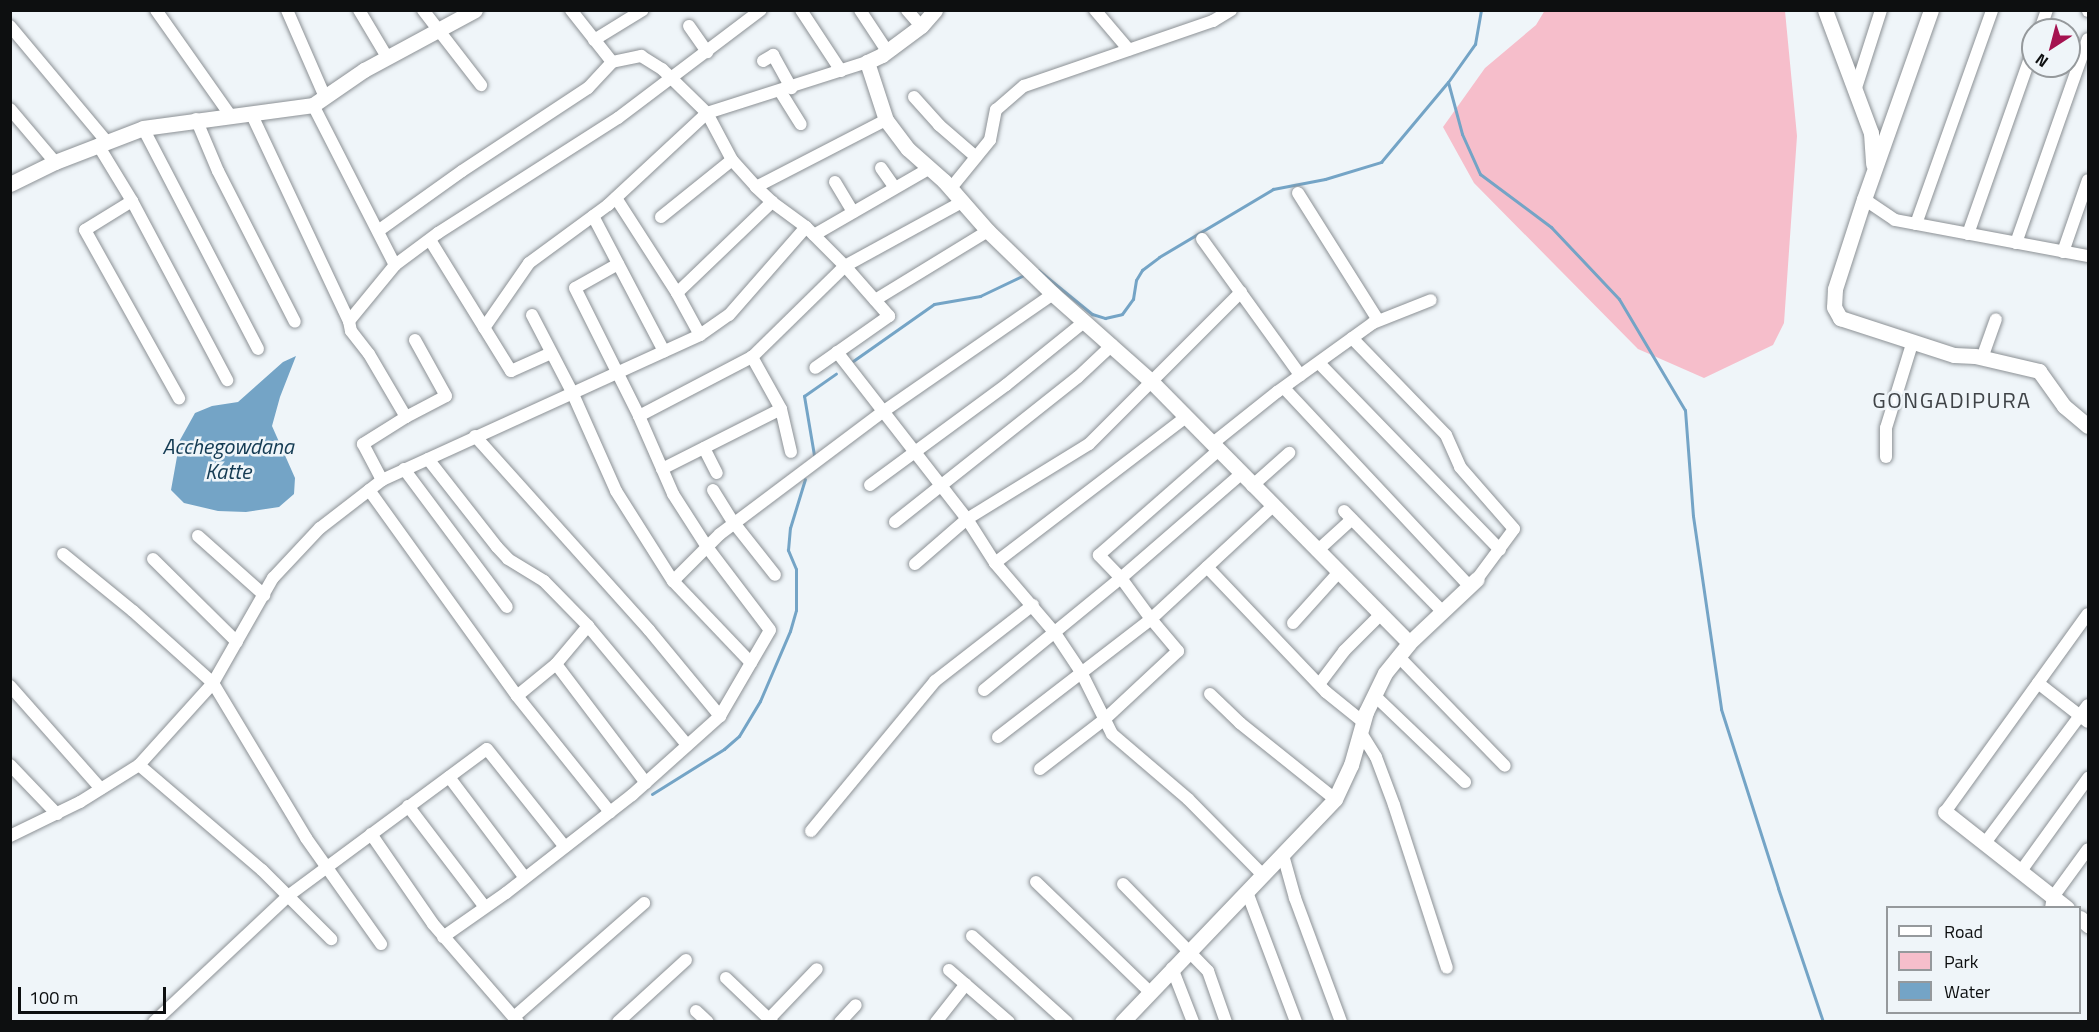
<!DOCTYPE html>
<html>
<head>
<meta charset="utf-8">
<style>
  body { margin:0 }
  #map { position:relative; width:2099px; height:1032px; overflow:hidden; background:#eff5f9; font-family:"Titillium Web",sans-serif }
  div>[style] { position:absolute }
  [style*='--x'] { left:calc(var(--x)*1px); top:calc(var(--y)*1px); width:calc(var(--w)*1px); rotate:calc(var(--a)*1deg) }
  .green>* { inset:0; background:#f6becb }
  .water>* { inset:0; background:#74a4c6 }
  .stream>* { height:3px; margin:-1.5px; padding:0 1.5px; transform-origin:1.5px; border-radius:1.5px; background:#74a4c6 }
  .roads { filter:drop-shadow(0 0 2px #8c9195) drop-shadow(0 0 2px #8c9195) }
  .minor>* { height:12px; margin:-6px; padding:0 6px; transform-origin:6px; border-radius:6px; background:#fff }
  .tertiary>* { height:15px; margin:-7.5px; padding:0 7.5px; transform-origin:7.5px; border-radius:7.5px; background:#fff }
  span { translate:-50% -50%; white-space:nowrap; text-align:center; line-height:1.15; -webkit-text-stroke:5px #eff5f9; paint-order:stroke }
  .neighbourhood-label { font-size:22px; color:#3f4347; letter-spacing:1.5px }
  .water-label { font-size:22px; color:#143b53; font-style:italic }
  .frame { position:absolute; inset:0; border:12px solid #0d0f10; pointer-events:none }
  .legend { position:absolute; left:1886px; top:906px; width:195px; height:108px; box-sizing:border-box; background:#eff5f9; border:2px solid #95999c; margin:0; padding:8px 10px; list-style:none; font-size:18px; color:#0d0f10 }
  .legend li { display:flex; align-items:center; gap:12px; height:30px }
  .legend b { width:30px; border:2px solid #95999c }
  .north { position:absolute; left:2021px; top:18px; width:60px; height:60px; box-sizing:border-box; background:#eff5f9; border:2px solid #95999c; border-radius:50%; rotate:216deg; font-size:16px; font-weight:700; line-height:24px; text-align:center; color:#0d0f10 }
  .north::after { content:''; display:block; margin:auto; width:21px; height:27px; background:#a51250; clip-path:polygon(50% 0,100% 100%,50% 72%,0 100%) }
  .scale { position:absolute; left:18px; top:987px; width:148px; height:27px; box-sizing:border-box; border:3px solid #0d0f10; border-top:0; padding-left:8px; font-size:18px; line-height:21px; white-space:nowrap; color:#0d0f10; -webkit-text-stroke:4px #eff5f9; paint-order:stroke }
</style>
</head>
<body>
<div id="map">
  <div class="green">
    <div style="clip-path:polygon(1545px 10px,1785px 11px,1797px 136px,1784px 323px,1773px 345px,1704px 378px,1638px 349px,1474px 183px,1443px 127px,1485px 68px,1536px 25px)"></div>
  </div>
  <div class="water">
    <div style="clip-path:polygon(296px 356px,280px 397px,272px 426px,295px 478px,294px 494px,279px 507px,246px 512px,218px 511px,184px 503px,171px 490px,180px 440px,195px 413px,212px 406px,238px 402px,283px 362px)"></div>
  </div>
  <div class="stream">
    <div style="--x:1448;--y:82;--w:54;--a:74.9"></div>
    <div style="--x:1462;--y:134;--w:44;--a:65.8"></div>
    <div style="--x:1480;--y:174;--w:89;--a:36.7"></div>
    <div style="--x:1551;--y:227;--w:99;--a:46.6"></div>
    <div style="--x:1619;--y:299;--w:129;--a:59.3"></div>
    <div style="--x:1685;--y:410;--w:106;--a:85.7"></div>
    <div style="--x:1693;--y:516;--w:195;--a:81.7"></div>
    <div style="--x:1721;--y:709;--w:188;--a:72.3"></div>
    <div style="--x:1778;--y:888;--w:141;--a:71.4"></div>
    <div style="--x:1038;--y:270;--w:70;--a:39.2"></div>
    <div style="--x:1092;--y:314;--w:14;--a:17"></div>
    <div style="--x:1105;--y:318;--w:17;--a:-13"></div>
    <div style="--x:1122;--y:314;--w:19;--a:-54"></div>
    <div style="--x:1133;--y:299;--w:19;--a:-81"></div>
    <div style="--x:1136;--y:280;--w:12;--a:-59"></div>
    <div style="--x:1142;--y:270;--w:21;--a:-37"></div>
    <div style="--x:1159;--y:257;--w:133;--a:-30.8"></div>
    <div style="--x:1273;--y:189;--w:53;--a:-10.9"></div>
    <div style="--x:1325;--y:179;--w:59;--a:-16.9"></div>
    <div style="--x:1381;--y:162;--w:104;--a:-50.1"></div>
    <div style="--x:1448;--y:82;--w:47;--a:-54.6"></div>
    <div style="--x:1475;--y:44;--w:35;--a:-80"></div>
    <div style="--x:853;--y:361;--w:99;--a:-35.1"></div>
    <div style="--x:934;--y:304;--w:47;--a:-9.9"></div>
    <div style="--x:980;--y:296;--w:47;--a:-25.5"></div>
    <div style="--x:814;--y:455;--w:60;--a:-99.6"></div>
    <div style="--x:804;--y:396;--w:39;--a:-35"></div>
    <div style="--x:652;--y:794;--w:85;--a:-32"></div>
    <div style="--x:724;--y:749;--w:20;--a:-41"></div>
    <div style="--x:739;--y:736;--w:41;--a:-59"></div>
    <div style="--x:760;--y:701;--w:76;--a:-66.8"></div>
    <div style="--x:790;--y:631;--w:22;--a:-74"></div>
    <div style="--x:796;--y:610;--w:41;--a:-90"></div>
    <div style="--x:796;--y:569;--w:21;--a:-113"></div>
    <div style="--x:788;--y:550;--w:22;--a:-85"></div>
    <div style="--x:790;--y:528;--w:51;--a:-73"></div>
  </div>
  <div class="roads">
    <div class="minor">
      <div style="--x:156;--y:10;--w:128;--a:54.8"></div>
      <div style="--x:287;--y:10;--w:95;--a:66.4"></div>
      <div style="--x:359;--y:10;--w:55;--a:59.2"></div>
      <div style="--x:423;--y:10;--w:95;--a:52.3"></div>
      <div style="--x:571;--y:10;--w:66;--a:51.7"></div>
      <div style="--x:612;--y:62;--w:30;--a:-12"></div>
      <div style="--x:641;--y:56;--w:25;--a:32"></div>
      <div style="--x:662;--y:69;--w:63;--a:44.4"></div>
      <div style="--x:707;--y:113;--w:168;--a:-17.7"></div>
      <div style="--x:801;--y:10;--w:73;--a:56.7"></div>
      <div style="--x:860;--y:10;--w:49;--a:56.6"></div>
      <div style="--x:907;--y:10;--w:21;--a:49"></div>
      <div style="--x:1095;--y:10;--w:52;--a:49.6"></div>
      <div style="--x:2088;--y:10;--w:1;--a:90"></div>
      <div style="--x:10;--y:26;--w:150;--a:50.1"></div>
      <div style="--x:689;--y:26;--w:32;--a:55"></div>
      <div style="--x:2040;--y:30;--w:21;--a:-71"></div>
      <div style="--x:594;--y:40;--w:57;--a:-31.5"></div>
      <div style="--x:763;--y:61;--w:12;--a:-31"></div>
      <div style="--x:773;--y:55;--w:38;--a:61"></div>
      <div style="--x:780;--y:91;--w:39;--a:58"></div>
      <div style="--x:1855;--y:91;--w:85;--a:-72.2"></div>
      <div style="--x:914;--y:97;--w:38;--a:48"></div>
      <div style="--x:939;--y:125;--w:49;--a:40.9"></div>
      <div style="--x:313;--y:105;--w:180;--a:62.9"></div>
      <div style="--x:10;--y:109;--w:70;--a:49.7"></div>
      <div style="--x:251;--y:113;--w:230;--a:64.8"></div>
      <div style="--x:349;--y:321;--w:10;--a:79"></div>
      <div style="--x:351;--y:331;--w:29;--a:52"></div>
      <div style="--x:369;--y:354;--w:73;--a:59.6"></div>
      <div style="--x:406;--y:417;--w:51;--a:147.9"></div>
      <div style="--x:363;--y:444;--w:41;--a:62.2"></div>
      <div style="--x:196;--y:119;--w:56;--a:67.1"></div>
      <div style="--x:218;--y:171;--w:169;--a:63"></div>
      <div style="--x:143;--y:128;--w:249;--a:62.5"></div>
      <div style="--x:98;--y:145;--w:66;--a:58.7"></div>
      <div style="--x:132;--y:201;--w:203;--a:62"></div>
      <div style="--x:881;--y:168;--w:24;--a:55"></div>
      <div style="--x:835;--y:182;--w:35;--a:59"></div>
      <div style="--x:756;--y:187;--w:146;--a:-27.3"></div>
      <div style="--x:951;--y:188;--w:62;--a:-50.9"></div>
      <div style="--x:990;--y:140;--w:31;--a:-79"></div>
      <div style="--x:996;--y:110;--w:37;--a:-41"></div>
      <div style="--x:1024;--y:86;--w:200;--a:-19"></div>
      <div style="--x:1213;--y:21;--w:21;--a:-31"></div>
      <div style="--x:1298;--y:193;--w:150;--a:57.8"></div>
      <div style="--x:616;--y:198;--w:113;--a:57.3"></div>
      <div style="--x:677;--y:293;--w:48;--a:61.3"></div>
      <div style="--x:1864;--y:199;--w:37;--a:34"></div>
      <div style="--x:1895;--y:220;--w:196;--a:10.6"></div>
      <div style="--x:132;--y:201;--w:55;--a:148.3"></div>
      <div style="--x:85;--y:230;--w:193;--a:60.8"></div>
      <div style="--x:593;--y:216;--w:153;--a:62.3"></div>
      <div style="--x:661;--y:217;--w:91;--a:-38.8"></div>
      <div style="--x:1916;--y:224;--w:227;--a:-70.4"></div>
      <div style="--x:378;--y:231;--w:103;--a:-35.5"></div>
      <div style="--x:462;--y:171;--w:151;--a:-33.4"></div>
      <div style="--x:588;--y:88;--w:35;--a:-47"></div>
      <div style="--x:1968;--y:234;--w:196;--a:-70.6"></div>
      <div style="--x:814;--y:235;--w:134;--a:-30"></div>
      <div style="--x:1202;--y:239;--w:168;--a:54.2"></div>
      <div style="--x:430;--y:240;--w:154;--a:58.3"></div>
      <div style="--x:511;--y:371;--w:44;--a:-24.2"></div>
      <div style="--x:2016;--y:243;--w:216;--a:-70.6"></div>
      <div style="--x:2063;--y:252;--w:76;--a:-70.9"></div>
      <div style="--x:618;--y:264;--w:49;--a:150.8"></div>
      <div style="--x:575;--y:288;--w:143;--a:63.4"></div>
      <div style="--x:639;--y:416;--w:85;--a:66.4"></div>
      <div style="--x:673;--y:494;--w:63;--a:57.3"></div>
      <div style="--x:707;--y:547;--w:48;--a:135"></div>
      <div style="--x:677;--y:293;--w:132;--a:-43.8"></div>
      <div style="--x:875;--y:300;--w:132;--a:-31.4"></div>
      <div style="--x:532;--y:315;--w:87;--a:62.5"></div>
      <div style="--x:572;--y:392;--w:108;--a:66"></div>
      <div style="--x:616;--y:491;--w:107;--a:57.7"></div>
      <div style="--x:673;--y:581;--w:113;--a:46.4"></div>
      <div style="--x:349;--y:321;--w:72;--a:-50.6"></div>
      <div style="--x:395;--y:265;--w:54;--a:-36.7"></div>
      <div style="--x:438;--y:233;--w:214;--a:-32.6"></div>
      <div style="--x:618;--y:118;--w:179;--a:-37.1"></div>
      <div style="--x:484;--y:328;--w:79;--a:-55.3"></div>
      <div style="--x:529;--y:263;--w:98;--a:-36.3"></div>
      <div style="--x:608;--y:205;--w:135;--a:-42.9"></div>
      <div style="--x:707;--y:113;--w:53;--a:62"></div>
      <div style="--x:732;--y:160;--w:36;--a:48"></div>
      <div style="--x:756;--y:187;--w:22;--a:43"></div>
      <div style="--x:772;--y:202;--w:42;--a:36.3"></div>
      <div style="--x:806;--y:227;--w:55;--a:45"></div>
      <div style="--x:845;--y:266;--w:67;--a:48.7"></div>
      <div style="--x:889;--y:316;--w:90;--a:144.9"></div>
      <div style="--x:1352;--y:338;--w:135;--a:45.9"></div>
      <div style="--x:1446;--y:435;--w:35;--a:66"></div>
      <div style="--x:1460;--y:467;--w:82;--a:48.9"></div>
      <div style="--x:1514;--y:529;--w:62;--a:126.5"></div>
      <div style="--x:837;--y:352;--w:212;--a:52.1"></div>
      <div style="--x:967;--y:519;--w:52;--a:57.5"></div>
      <div style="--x:995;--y:563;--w:92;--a:49.4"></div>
      <div style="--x:1055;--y:633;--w:47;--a:56.3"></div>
      <div style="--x:1081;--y:672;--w:69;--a:63.4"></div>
      <div style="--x:1112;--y:734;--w:100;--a:40.5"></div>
      <div style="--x:1188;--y:799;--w:107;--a:45.4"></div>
      <div style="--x:1982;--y:358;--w:41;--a:-70.3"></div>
      <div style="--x:1319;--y:363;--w:260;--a:45.9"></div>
      <div style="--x:1284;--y:388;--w:271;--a:46.9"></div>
      <div style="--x:781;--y:409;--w:44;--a:76.9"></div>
      <div style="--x:639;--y:416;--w:127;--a:-27.6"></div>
      <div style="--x:752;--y:357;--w:130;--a:-44.4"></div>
      <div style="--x:845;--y:266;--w:133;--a:-28.7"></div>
      <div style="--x:406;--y:417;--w:45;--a:-27.7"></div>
      <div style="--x:446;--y:396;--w:64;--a:-119"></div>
      <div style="--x:475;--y:436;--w:261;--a:48.1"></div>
      <div style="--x:649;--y:630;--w:112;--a:50.5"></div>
      <div style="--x:1213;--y:443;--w:82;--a:-38.6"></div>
      <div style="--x:1277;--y:392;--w:118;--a:-35.7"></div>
      <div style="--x:1373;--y:323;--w:62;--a:-21.6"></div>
      <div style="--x:704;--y:448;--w:28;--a:63"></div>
      <div style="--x:1886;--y:457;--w:29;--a:-90"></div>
      <div style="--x:1886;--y:428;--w:91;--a:-72.8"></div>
      <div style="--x:428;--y:459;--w:112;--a:51.9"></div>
      <div style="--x:497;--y:547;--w:16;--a:47"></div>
      <div style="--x:508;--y:559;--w:42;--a:31.4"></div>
      <div style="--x:544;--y:581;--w:63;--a:45.6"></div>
      <div style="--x:588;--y:626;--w:155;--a:50.2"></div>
      <div style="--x:404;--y:469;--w:172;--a:53.3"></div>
      <div style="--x:662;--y:469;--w:133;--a:-26.8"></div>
      <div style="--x:781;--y:409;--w:60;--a:-119.1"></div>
      <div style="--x:1241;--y:474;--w:159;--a:139.1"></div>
      <div style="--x:1121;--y:578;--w:51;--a:53.8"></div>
      <div style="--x:1151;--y:619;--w:166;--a:-42.8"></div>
      <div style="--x:870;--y:485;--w:169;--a:-36.3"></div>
      <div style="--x:1006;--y:385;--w:100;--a:-38.9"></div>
      <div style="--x:1252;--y:486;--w:50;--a:-41.7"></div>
      <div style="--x:369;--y:490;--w:254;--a:54.3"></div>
      <div style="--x:517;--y:696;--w:149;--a:51.3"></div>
      <div style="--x:713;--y:490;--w:39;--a:58"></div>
      <div style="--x:734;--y:523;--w:66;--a:51.7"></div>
      <div style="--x:1344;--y:511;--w:140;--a:45.6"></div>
      <div style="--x:895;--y:522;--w:233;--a:-38.4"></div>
      <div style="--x:1078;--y:377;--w:47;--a:-43.3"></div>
      <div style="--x:198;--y:536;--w:89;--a:41.8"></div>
      <div style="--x:1317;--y:551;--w:47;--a:-42.4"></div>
      <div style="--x:63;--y:554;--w:90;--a:39.2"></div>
      <div style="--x:133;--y:611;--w:108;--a:42"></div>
      <div style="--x:213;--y:683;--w:181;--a:59"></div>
      <div style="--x:306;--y:838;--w:130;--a:54.7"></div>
      <div style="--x:153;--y:559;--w:118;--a:44.7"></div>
      <div style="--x:995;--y:563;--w:240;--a:-37.4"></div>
      <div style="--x:915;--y:564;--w:69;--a:-40.9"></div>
      <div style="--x:967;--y:519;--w:143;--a:-31.6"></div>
      <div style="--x:1089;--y:444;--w:215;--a:-45"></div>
      <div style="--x:1207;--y:567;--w:173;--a:46.4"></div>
      <div style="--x:1326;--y:692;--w:48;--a:39"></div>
      <div style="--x:1293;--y:623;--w:67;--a:-48"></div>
      <div style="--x:1398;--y:656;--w:153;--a:45.8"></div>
      <div style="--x:556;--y:664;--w:50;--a:-49.9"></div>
      <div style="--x:1320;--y:683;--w:40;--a:-53"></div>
      <div style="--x:1344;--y:651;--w:51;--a:-45"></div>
      <div style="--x:2038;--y:683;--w:63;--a:38"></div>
      <div style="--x:10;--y:686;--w:137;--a:48.5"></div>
      <div style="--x:984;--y:690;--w:177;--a:-39.3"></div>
      <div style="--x:1121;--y:578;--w:32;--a:-134"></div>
      <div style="--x:1099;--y:555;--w:159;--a:-41.2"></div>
      <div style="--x:1210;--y:694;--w:42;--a:44"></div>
      <div style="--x:1240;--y:723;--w:122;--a:38.7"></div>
      <div style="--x:1374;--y:695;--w:126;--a:43.7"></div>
      <div style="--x:517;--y:696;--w:50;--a:-39.4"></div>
      <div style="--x:556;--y:664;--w:149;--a:52.9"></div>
      <div style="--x:1361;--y:733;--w:28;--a:58"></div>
      <div style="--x:1376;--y:757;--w:51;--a:69.4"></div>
      <div style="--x:1394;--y:805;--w:171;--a:72"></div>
      <div style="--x:998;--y:737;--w:193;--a:-37.6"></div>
      <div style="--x:1151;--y:619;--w:42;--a:49.8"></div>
      <div style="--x:1178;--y:651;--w:100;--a:137"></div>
      <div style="--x:1105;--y:719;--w:82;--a:142.4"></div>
      <div style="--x:10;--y:765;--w:68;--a:46.2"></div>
      <div style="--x:139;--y:765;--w:162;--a:40.5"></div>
      <div style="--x:262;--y:870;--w:98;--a:45"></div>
      <div style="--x:449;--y:777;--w:126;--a:53"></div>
      <div style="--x:408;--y:806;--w:127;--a:52.7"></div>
      <div style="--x:1945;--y:812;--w:244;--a:-54.2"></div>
      <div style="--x:811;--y:831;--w:195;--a:-50.4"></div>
      <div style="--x:935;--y:681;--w:124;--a:-37.8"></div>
      <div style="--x:371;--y:834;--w:109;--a:55.4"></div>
      <div style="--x:433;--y:924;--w:130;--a:49.1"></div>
      <div style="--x:10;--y:836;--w:78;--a:-25.9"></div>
      <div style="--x:80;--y:802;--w:70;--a:-32.1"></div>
      <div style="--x:139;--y:765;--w:110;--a:-47.9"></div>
      <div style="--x:213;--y:683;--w:121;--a:-60.3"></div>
      <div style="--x:273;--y:578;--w:69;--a:-46.8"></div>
      <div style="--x:320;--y:528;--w:78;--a:-37.7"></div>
      <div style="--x:382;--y:480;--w:349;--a:-24.5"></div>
      <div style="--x:700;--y:335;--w:35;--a:-35"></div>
      <div style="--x:729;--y:315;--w:117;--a:-48.8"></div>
      <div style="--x:1985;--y:843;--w:172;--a:-53.3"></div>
      <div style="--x:1283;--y:855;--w:45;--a:74.4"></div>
      <div style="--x:1295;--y:898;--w:132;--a:69.6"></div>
      <div style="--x:2021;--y:871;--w:115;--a:-54.2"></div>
      <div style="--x:1036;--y:882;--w:158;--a:44"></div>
      <div style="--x:1123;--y:884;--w:122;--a:45.7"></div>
      <div style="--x:1208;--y:971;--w:54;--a:70.6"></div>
      <div style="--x:1247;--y:892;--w:139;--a:69.3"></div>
      <div style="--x:2051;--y:908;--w:11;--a:-80"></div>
      <div style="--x:2053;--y:897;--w:59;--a:-53.9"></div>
      <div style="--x:972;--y:936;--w:128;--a:42.2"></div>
      <div style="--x:443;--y:937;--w:77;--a:-34.9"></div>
      <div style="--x:506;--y:893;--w:160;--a:-37.9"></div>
      <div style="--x:632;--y:795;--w:118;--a:-41.9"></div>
      <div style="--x:720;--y:716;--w:99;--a:-59.8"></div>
      <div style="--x:770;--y:630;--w:104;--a:-127.2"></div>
      <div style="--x:707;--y:547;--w:18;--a:-45"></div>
      <div style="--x:720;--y:534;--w:205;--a:-36.9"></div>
      <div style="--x:884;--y:411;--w:206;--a:-34.7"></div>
      <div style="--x:1172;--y:968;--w:58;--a:68.7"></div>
      <div style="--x:949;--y:970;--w:79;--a:40.9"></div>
      <div style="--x:726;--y:978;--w:64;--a:43.7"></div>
      <div style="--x:696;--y:1011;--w:16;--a:43"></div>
      <div style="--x:514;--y:1017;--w:173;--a:-41.2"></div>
      <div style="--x:769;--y:1019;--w:69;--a:-46.2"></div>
      <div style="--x:154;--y:1022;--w:184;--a:-43.2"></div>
      <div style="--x:288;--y:896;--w:247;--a:-36.5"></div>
      <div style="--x:487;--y:749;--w:125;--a:51.5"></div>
      <div style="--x:618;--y:1022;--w:92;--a:-42.4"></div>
      <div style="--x:840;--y:1022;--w:23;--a:-47"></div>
      <div style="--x:936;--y:1022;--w:48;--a:-51.7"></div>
    </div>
    <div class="tertiary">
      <div style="--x:935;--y:10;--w:21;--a:131"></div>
      <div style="--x:921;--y:26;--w:49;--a:143.4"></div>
      <div style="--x:882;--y:55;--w:17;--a:155"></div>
      <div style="--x:867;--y:62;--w:61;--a:71.9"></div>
      <div style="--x:886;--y:120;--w:36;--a:53"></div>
      <div style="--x:908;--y:149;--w:48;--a:41.6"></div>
      <div style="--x:944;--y:181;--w:67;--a:48.7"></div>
      <div style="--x:988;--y:231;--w:91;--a:44.1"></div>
      <div style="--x:1053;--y:294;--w:130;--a:41.6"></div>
      <div style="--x:1150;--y:380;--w:369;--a:45.4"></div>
      <div style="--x:1825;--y:10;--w:131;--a:69.5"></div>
      <div style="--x:1871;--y:133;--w:31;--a:86"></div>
      <div style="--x:1931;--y:10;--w:201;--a:109.5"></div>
      <div style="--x:1864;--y:199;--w:95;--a:107.9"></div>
      <div style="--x:1835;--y:289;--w:18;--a:93"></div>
      <div style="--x:1834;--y:307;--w:13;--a:61"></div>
      <div style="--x:1840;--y:318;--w:120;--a:18"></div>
      <div style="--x:1954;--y:355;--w:21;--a:3"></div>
      <div style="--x:1975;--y:356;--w:66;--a:13.2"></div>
      <div style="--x:2039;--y:371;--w:43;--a:54.5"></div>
      <div style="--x:2064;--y:406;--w:31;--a:40"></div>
      <div style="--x:10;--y:184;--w:50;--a:-26.1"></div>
      <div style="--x:55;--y:162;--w:94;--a:-21.1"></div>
      <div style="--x:143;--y:128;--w:172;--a:-7.7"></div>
      <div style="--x:313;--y:105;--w:62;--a:-34.5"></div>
      <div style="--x:364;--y:70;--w:126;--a:-28.4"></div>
      <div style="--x:1945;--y:812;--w:155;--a:38.2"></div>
      <div style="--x:2080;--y:918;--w:11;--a:41"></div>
      <div style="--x:1122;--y:1022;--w:308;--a:-46.3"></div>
      <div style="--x:1335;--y:799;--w:38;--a:-65"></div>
      <div style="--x:1351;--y:765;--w:55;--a:-74.2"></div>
      <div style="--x:1366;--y:712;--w:43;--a:-64"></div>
      <div style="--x:1385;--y:673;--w:38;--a:-51"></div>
      <div style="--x:1409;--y:643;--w:93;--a:-43.3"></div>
    </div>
  </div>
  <div class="neighbourhood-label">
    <span style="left:1952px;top:401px">GONGADIPURA</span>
  </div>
  <div class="water-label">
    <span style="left:228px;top:459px">Acchegowdana<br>Katte</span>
  </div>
  <div class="frame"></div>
  <ul class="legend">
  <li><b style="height:8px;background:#fff"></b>Road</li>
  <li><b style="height:16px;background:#f6becb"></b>Park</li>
  <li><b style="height:16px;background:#74a4c6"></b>Water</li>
  </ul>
  <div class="north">N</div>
  <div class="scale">100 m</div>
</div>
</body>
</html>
